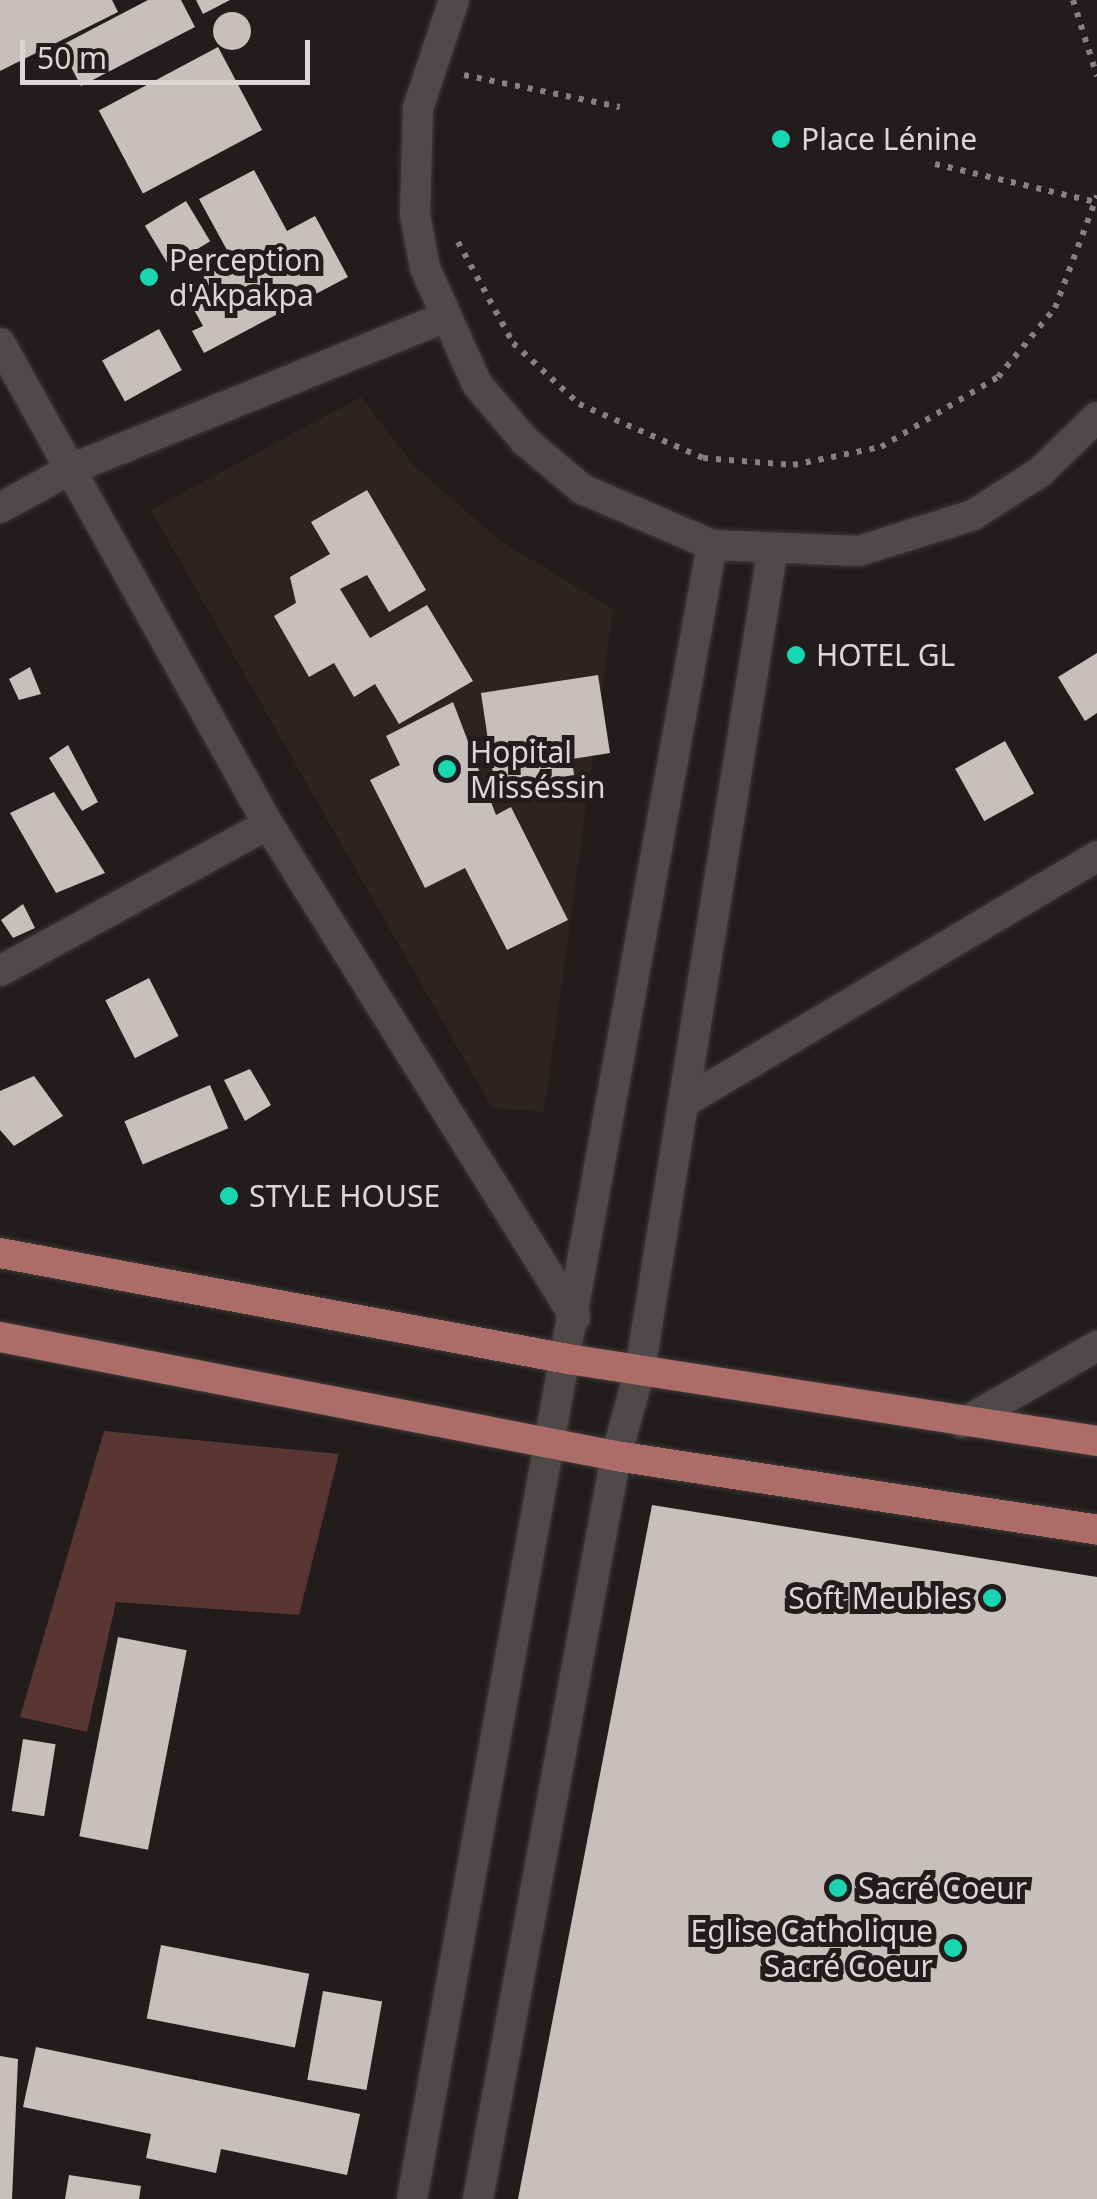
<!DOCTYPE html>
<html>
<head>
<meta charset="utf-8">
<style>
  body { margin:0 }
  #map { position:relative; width:1097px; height:2199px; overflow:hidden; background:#221d1c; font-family:"Noto Sans",sans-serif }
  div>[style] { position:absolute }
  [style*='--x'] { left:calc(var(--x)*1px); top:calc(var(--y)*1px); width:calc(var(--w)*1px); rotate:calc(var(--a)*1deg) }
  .built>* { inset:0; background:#2f2322 }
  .green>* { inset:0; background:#5a3633 }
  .building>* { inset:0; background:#c6bfbe; transform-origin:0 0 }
  .round { border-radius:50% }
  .path>* { height:6px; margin-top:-3px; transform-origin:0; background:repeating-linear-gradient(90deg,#868181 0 5px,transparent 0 13px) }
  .roads { filter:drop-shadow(0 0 2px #3e3939) drop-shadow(0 0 2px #3e3939) }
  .street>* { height:30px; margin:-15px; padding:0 15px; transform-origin:15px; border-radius:15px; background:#4f4949 }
  .secondary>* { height:30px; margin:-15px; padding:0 15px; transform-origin:15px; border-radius:15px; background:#4f4949 }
  .primary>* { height:30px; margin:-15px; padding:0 15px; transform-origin:15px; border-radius:15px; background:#ac6d69 }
  .dots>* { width:28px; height:28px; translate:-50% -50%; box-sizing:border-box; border:5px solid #221d1c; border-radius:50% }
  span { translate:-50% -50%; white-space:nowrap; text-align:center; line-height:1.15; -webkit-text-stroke:10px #221d1c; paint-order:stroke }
  .poi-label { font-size:30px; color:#dbd7d7 }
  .left { translate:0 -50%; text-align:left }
  .right { translate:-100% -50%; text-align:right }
  .scale { position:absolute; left:20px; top:40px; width:290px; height:45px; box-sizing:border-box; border:5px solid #dbd7d7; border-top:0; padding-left:12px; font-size:30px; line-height:35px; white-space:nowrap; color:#dbd7d7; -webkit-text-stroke:8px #221d1c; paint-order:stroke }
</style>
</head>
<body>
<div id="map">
  <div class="built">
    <div style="clip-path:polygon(361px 397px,414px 466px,502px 542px,613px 609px,544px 1112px,492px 1108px,151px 510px)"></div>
  </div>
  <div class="green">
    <div style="clip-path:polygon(104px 1431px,339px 1454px,299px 1615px,116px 1602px,87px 1732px,20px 1717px)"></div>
  </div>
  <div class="building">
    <div style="clip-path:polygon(0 0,112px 0,118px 12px,0 71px)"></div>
    <div style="clip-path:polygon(148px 0,181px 0,195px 27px,81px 86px,60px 46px)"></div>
    <div style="clip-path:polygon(196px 0,230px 0,203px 14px)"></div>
    <div class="round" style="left:213px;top:12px;width:38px;height:38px"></div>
    <div style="left:218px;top:47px;width:94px;height:135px;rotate:62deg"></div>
    <div style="clip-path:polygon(254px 170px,287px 231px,315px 216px,348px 277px,204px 353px,192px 331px,203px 326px,182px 288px,233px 261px,199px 199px)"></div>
    <div style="left:186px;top:201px;width:47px;height:48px;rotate:59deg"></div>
    <div style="left:159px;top:329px;width:47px;height:65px;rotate:61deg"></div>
    <div style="clip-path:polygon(367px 490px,426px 590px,389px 612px,367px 575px,340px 589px,370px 638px,427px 605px,473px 681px,399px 724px,375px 684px,354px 697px,334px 663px,309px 677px,274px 616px,296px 603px,290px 577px,330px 554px,311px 522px)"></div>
    <div style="clip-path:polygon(1097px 653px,1097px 713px,1085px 721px,1058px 677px)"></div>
    <div style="clip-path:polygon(30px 667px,41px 694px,19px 700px,9px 679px)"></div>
    <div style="clip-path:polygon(598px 675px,610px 753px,572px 759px,574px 775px,495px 787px,481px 693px)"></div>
    <div style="clip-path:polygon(453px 702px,496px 815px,511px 807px,568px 920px,507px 950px,465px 868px,425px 888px,370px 780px,400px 765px,386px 736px)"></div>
    <div style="left:1005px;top:741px;width:60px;height:57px;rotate:61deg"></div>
    <div style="clip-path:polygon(68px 745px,98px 802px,82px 811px,49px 758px)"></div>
    <div style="clip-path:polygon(54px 792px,105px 873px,56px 893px,10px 813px)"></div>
    <div style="clip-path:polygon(23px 904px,35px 928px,13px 938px,1px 920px)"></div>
    <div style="left:149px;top:978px;width:65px;height:49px;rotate:63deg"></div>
    <div style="clip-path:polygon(250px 1069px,271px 1105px,245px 1121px,224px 1080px)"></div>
    <div style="clip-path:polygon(34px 1076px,63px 1116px,14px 1146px,0 1130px,0 1091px)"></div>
    <div style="left:210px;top:1085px;width:47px;height:93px;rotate:67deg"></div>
    <div style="clip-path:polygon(652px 1505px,1097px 1577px,1097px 2199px,518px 2199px)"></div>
    <div style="left:118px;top:1637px;width:70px;height:203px;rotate:11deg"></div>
    <div style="left:23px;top:1739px;width:33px;height:73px;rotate:9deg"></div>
    <div style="left:161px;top:1945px;width:151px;height:75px;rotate:11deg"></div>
    <div style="left:323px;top:1991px;width:60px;height:90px;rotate:10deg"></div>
    <div style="clip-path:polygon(36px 2047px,360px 2114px,347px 2175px,221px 2149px,216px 2173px,146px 2158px,151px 2134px,23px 2107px)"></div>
    <div style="clip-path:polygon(0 2056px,18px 2059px,12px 2199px,0 2199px)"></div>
    <div style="clip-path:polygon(69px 2175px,141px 2186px,139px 2199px,65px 2199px)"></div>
  </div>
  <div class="path">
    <div style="--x:1073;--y:0;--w:80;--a:72.5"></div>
    <div style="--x:464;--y:75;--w:159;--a:11.6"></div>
    <div style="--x:935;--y:164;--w:165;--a:13.3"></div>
    <div style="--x:458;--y:242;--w:115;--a:61.4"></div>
    <div style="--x:513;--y:343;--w:90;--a:42.7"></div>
    <div style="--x:579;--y:404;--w:135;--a:23.5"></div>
    <div style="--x:703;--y:458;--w:90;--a:4.4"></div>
    <div style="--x:793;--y:465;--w:90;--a:-11.6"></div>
    <div style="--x:881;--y:447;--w:136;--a:-30.9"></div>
    <div style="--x:998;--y:377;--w:89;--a:-50.4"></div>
    <div style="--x:1055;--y:308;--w:120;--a:-69.4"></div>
  </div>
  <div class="roads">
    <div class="street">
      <div style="--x:0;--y:508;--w:81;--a:-28.8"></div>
      <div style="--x:71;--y:469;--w:401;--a:-22.1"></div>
      <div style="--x:0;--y:971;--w:306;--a:-28.7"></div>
      <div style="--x:683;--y:1103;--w:482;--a:-30.8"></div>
      <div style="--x:963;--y:1423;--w:155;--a:-29.9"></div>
    </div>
    <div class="secondary">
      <div style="--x:454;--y:0;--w:114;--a:108.4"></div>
      <div style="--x:418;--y:108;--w:107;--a:91.6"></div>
      <div style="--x:415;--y:215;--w:54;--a:79.3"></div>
      <div style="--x:425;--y:268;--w:127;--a:65.9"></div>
      <div style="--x:477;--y:384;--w:75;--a:49.9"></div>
      <div style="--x:525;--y:441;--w:75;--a:40.1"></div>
      <div style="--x:582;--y:489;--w:142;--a:23.3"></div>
      <div style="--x:712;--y:545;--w:147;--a:2.3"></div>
      <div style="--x:859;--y:551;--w:120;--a:-17.5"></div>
      <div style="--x:973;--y:515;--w:80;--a:-32.7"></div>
      <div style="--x:1040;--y:472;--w:79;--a:-44"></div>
      <div style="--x:0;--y:343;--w:551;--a:60.87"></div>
      <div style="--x:268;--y:824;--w:581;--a:58.09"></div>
      <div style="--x:412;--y:2199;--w:1681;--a:-79.72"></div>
      <div style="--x:478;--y:2199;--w:756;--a:-79.48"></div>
      <div style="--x:616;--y:1456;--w:89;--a:-74.4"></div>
      <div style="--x:640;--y:1370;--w:827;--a:-80.81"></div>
    </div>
    <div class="primary">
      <div style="--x:0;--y:1253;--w:578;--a:10.57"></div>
      <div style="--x:568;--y:1359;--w:535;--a:8.81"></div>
      <div style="--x:0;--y:1337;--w:627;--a:10.93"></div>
      <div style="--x:616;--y:1456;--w:487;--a:8.7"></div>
    </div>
  </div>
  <div class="dots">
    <div style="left:781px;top:139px;background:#1ad5b2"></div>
    <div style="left:149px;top:277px;background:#1ad5b2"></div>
    <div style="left:796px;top:655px;background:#1ad5b2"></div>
    <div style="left:447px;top:769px;background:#1ad5b2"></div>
    <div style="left:229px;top:1196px;background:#1ad5b2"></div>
    <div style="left:992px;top:1598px;background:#1ad5b2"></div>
    <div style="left:838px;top:1888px;background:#1ad5b2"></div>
    <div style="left:953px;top:1948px;background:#1ad5b2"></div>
  </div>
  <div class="poi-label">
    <span class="left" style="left:801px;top:139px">Place Lénine</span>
    <span class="left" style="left:169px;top:277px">Perception<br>d'Akpakpa</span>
    <span class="left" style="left:816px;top:655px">HOTEL GL</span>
    <span class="left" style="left:470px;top:769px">Hopital<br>Misséssin</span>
    <span class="left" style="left:249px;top:1196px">STYLE HOUSE</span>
    <span class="right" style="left:972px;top:1598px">Soft Meubles</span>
    <span class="left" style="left:858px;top:1888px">Sacré Coeur</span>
    <span class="right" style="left:933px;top:1948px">Eglise Catholique<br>Sacré Coeur</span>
  </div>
  <div class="scale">50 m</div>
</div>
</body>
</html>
